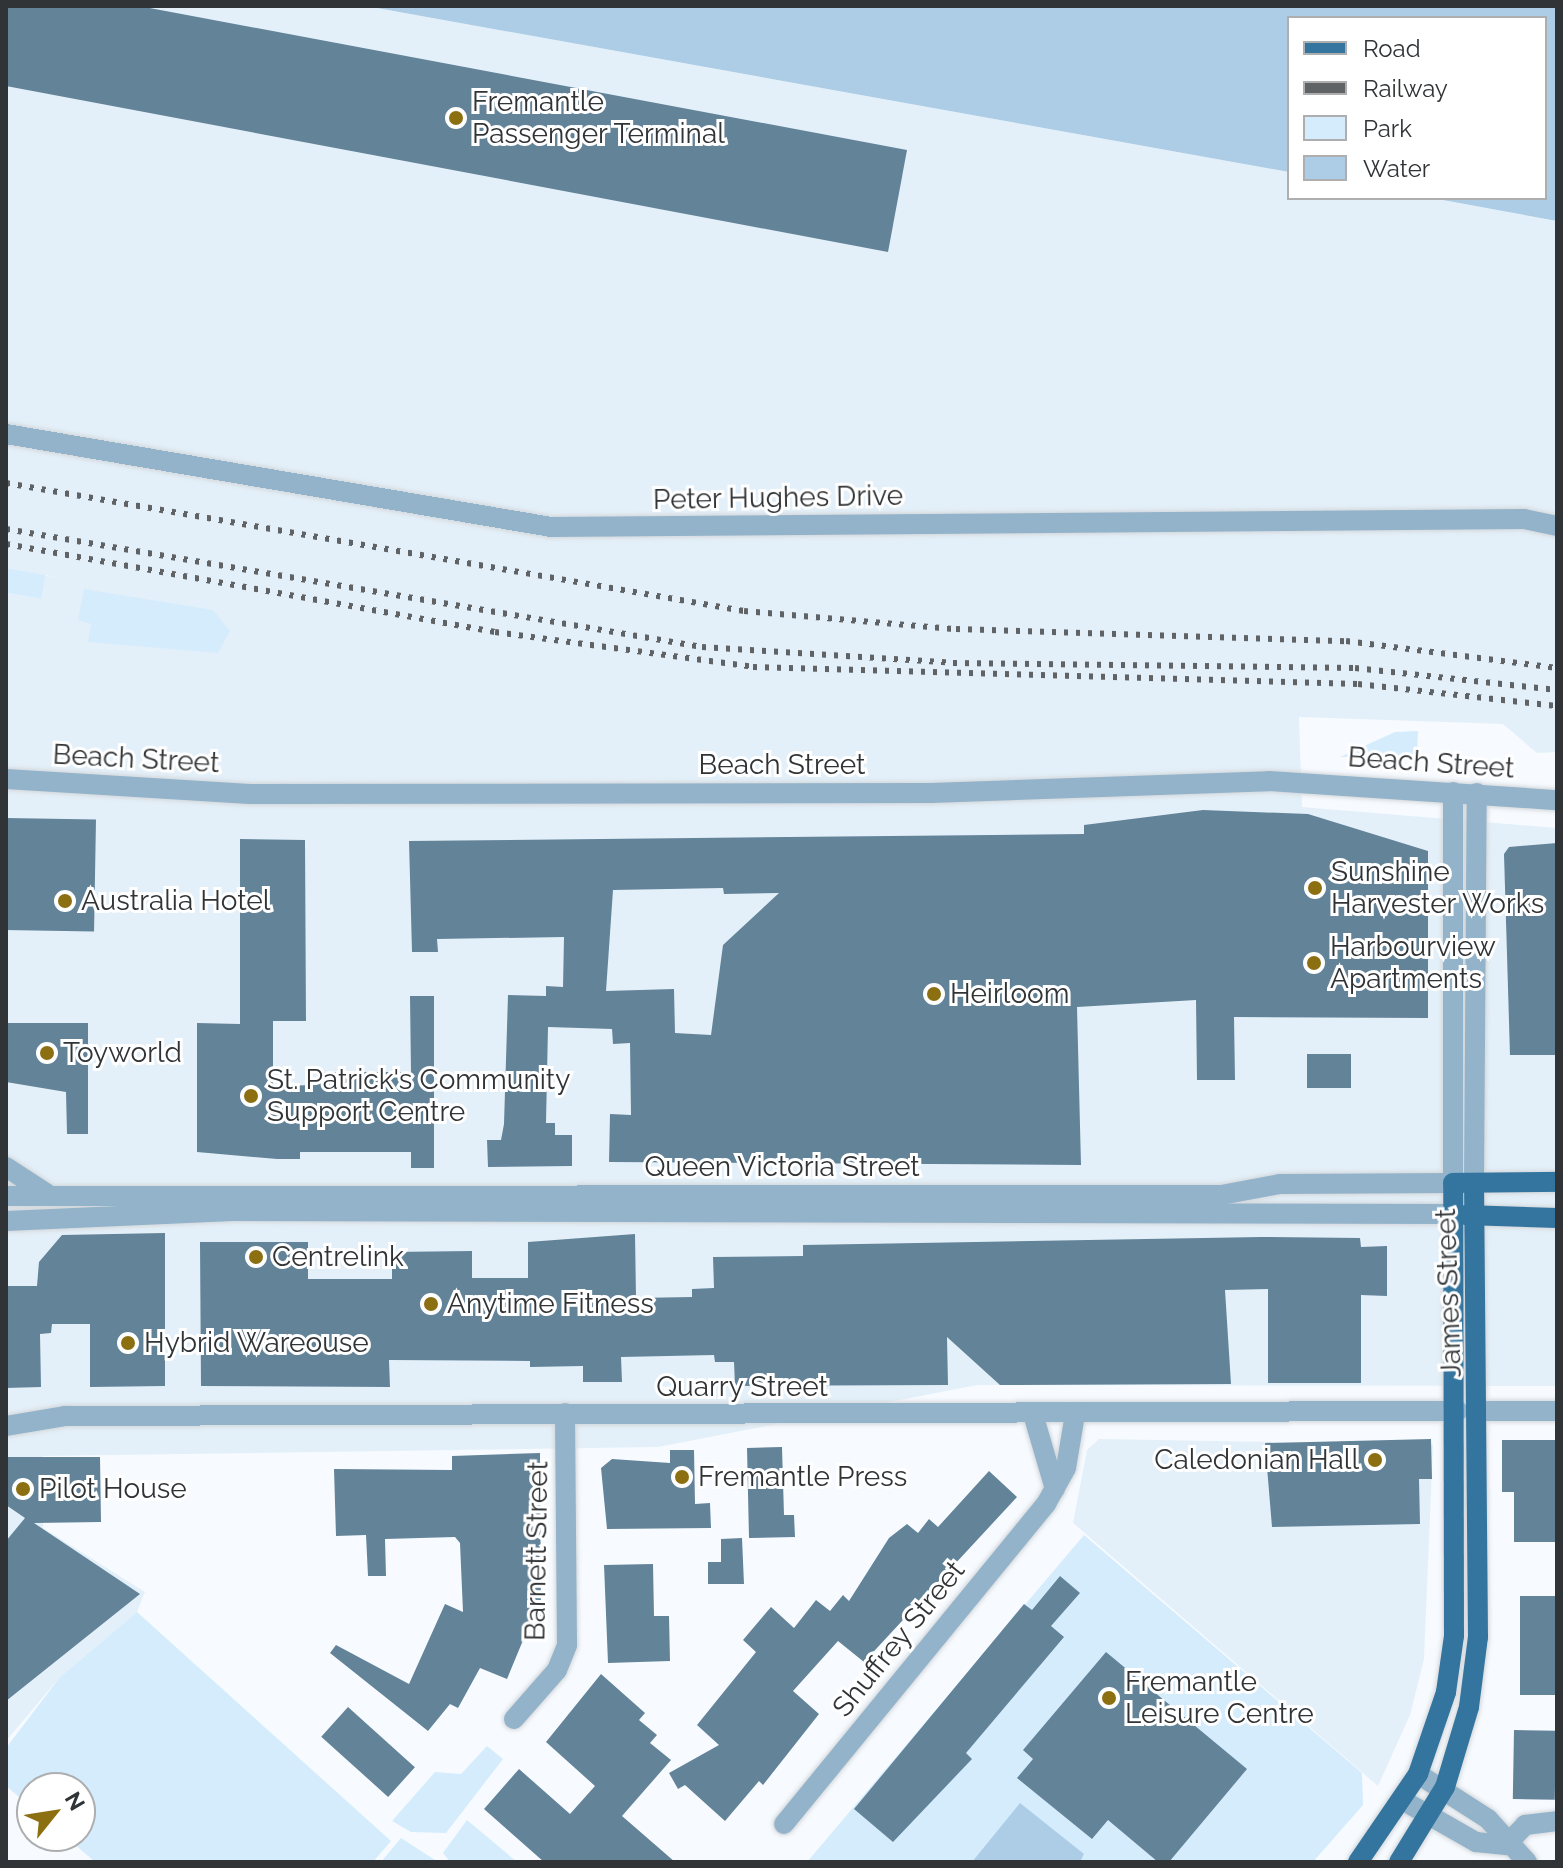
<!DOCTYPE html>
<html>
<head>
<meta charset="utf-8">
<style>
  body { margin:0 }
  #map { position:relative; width:1563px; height:1868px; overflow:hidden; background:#f7fbff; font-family:Raleway,sans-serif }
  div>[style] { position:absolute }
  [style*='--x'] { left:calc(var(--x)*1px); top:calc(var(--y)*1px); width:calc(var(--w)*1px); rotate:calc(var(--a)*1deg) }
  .built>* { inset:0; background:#e4f0f9 }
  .green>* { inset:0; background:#d5ecfd; transform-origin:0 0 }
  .water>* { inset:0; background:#accde5 }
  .building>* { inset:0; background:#638399; transform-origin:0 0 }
  .roads { filter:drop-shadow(0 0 2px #d3d7db) drop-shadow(0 0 2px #d3d7db) }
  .minor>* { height:20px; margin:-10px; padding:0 10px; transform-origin:10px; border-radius:10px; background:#92b3ca }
  .major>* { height:20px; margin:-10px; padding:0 10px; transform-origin:10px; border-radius:10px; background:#33759f }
  .rail>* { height:6px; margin-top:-3px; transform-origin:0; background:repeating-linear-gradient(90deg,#606365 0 4px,transparent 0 12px) }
  .dots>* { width:22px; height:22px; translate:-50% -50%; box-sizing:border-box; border:4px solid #fff; border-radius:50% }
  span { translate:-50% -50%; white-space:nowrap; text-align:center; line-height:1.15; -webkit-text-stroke:6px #fff; paint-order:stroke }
  .poi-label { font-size:28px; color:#313436 }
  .left { translate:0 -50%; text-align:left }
  .right { translate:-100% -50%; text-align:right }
  .street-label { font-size:28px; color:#313436 }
  .frame { position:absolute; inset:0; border:8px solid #313436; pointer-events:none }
  .legend { position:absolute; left:1287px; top:16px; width:260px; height:184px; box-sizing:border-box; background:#fff; border:2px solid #adaeaf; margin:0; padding:10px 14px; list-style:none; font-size:24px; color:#313436 }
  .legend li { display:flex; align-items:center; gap:16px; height:40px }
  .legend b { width:40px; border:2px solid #adaeaf }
  .north { position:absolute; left:16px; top:1772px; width:80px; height:80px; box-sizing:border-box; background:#fff; border:2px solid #adaeaf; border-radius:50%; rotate:60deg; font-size:22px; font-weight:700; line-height:32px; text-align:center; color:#313436 }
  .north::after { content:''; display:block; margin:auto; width:28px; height:36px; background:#8c6f11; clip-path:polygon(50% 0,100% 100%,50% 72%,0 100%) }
</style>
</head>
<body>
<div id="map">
  <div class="built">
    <div style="clip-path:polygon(6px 6px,366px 6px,1289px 172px,1289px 198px,1432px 198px,1557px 221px,1557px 752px,1537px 753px,1503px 724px,1299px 717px,1302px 807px,1557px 828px,1557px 1386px,977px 1385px,658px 1447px,43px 1456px,43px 1528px,145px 1592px,137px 1612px,60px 1677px,6px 1741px,6px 571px,55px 577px,6px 568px)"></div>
    <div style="clip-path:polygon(1099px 1439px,1433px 1445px,1424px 1659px,1410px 1715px,1378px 1786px,1073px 1523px,1087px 1450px)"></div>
  </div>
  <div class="green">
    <div style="left:6px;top:568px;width:40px;height:24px;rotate:10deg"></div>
    <div style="clip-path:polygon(84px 589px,213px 610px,230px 631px,218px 653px,88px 642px,91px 624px,78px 620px)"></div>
    <div style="clip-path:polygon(1418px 731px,1417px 755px,1340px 757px,1395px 732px)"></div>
    <div style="clip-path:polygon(1084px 1535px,1362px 1773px,1363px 1805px,1313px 1862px,807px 1862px)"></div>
    <div style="clip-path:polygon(137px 1612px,391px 1841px,373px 1862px,95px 1862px,65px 1836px,80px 1836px,80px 1788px,32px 1788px,32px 1808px,6px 1786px,6px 1748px,60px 1677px)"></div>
    <div style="clip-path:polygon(487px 1746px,503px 1759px,446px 1833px,411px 1832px,392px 1821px,435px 1772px,461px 1774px)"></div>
    <div style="clip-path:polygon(467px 1820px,517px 1862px,450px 1862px,443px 1853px)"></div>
    <div style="clip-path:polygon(401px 1838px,438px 1862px,381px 1862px)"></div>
  </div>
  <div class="water">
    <div style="clip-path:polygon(366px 6px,1557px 6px,1557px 221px,1432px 198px,1545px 198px,1545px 18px,1289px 18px,1289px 172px)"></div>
    <div style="clip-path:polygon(1020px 1803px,1084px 1854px,1080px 1862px,972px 1862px)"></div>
  </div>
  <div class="building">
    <div style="clip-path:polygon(6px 6px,139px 6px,907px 150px,888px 252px,6px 86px)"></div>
    <div style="clip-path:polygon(evenodd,1203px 810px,1308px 814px,1428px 851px,1428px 1018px,1234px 1017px,1235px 1080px,1197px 1080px,1196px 1000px,1077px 1007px,1081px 1165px,609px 1162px,610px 1114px,631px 1115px,630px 1043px,613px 1044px,612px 1029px,548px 1027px,546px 1123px,555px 1123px,555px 1135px,572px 1135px,572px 1166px,488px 1167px,487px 1140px,501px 1140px,504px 1124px,508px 995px,546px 996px,546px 986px,563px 987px,564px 937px,437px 939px,438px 952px,412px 952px,409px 841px,1084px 834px,1084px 825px,1203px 810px,723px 888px,724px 894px,779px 893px,723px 945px,711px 1035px,675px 1033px,674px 989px,606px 991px,613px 890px,723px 888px)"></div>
    <div style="left:6px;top:818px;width:90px;height:112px;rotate:1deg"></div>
    <div style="clip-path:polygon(240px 839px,305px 840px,306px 1021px,273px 1021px,273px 1086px,317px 1085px,317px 1072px,411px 1072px,410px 996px,434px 996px,434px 1168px,411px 1168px,411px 1152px,300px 1152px,300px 1159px,277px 1159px,197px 1152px,197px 1023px,240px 1024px)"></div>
    <div style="clip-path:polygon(1557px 843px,1557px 1055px,1510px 1055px,1504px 854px,1509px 847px)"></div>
    <div style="clip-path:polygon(6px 1023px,88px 1023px,88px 1134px,67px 1134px,66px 1092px,6px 1082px)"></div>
    <div style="left:1307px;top:1054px;width:44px;height:34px"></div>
    <div style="clip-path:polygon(165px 1233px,165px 1386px,90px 1387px,90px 1324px,52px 1324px,51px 1333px,40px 1334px,41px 1387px,6px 1388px,6px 1286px,37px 1286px,39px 1262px,62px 1235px)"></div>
    <div style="clip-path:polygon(635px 1234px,636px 1298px,692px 1297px,692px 1289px,714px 1288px,713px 1257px,803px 1256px,803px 1245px,1261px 1237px,1360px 1238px,1361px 1247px,1387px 1246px,1387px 1296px,1361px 1295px,1361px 1383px,1268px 1383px,1268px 1289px,1225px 1290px,1231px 1384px,1000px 1385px,947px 1337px,948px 1385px,735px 1386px,734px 1362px,715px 1362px,714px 1355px,621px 1357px,622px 1382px,583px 1382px,583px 1366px,530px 1367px,530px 1361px,389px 1360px,390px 1387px,201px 1386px,200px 1242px,308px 1242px,308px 1279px,392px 1279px,392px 1252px,472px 1251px,472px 1278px,528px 1278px,528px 1242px)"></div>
    <div style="clip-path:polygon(1431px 1439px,1432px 1479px,1419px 1479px,1420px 1524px,1272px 1527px,1265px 1443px)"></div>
    <div style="clip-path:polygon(1502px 1440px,1557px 1440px,1557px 1542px,1514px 1542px,1514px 1492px,1502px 1492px)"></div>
    <div style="clip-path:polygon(782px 1447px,784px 1515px,794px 1515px,795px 1537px,749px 1538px,747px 1448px)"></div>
    <div style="clip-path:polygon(670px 1450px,694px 1450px,695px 1504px,710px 1503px,711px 1528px,607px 1529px,601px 1468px,612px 1459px,670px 1463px)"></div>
    <div style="clip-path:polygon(540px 1453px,541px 1621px,531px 1621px,507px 1679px,480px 1668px,458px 1708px,450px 1704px,428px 1731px,330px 1653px,336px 1645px,409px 1684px,445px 1604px,463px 1612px,460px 1543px,455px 1537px,385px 1539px,386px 1576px,368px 1576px,366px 1535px,336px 1536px,334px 1469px,452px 1470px,452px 1456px)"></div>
    <div style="clip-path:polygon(6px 1457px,100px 1457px,101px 1522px,34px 1523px,140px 1594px,6px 1701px,6px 1541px,25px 1518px,6px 1505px)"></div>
    <div style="clip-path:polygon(989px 1471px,1017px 1497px,864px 1662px,838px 1641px,793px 1691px,819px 1714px,763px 1785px,759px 1781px,725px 1821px,685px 1785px,678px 1789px,669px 1773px,719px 1745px,697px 1725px,756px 1652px,743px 1640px,771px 1607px,794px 1628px,816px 1600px,830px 1611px,843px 1595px,849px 1601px,889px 1538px,907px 1524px,918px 1533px,929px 1519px,938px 1527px)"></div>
    <div style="clip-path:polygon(742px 1538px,744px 1584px,708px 1584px,708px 1562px,721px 1562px,721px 1539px)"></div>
    <div style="clip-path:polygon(653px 1564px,654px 1616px,669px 1616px,670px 1661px,608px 1663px,604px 1565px)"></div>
    <div style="clip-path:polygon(1060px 1576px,1080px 1593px,1051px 1626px,1064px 1637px,966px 1753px,972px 1759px,893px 1842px,854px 1809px,1024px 1604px,1032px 1610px)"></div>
    <div style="left:1520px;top:1596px;width:37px;height:99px"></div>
    <div style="clip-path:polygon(1106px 1652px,1247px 1769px,1169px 1862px,1158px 1862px,1108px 1820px,1092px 1839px,1017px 1778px,1033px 1759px,1023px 1750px)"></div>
    <div style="clip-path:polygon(601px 1674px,645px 1713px,639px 1720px,657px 1735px,650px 1743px,671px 1760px,622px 1816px,675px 1862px,544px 1862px,484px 1809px,519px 1769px,570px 1814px,595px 1786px,546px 1742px)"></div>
    <div style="left:348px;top:1707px;width:90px;height:40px;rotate:42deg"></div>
    <div style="left:1514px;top:1730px;width:42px;height:69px;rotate:1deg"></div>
  </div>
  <div class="roads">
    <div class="minor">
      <div style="--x:6;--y:434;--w:553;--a:9.68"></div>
      <div style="--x:551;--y:527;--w:973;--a:-0.47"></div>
      <div style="--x:1524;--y:519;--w:34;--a:12"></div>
      <div style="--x:6;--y:779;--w:244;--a:3.5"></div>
      <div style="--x:250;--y:794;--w:681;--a:-0.08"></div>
      <div style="--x:931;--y:793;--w:338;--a:-2"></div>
      <div style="--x:1269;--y:781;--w:289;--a:3.8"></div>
      <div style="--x:6;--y:1167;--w:48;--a:33"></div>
      <div style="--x:1474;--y:1183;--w:390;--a:-89.6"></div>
      <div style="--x:6;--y:1196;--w:1215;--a:-0.05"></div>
      <div style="--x:1221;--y:1195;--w:60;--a:-10.6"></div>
      <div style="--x:1280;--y:1184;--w:173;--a:-0.3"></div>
      <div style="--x:1453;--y:1183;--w:391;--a:-90"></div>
      <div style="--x:6;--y:1221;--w:227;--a:-2.5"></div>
      <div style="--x:233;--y:1211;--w:1221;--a:0.14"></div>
      <div style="--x:1480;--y:1411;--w:77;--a:0"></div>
      <div style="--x:1033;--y:1414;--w:78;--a:73.7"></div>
      <div style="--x:6;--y:1426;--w:60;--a:-9.6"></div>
      <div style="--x:65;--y:1416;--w:1393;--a:-0.21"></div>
      <div style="--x:514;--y:1719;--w:65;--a:-48.7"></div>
      <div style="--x:557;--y:1670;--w:27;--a:-68"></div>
      <div style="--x:567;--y:1645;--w:232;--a:-90.5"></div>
      <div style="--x:1418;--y:1774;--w:83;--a:32.7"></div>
      <div style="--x:1488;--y:1819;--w:58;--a:47.8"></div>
      <div style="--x:1404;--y:1801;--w:83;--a:29.7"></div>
      <div style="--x:1476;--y:1842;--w:30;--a:6"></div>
      <div style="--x:784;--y:1824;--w:414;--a:-50.7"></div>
      <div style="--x:1046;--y:1504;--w:41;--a:-60.9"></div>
      <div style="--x:1066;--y:1468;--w:55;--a:-80.5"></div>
      <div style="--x:1506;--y:1845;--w:28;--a:-46"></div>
      <div style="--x:1525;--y:1825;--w:32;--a:-7"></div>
    </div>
    <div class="major">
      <div style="--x:1465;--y:1215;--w:92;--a:1.9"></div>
      <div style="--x:1358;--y:1862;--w:107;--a:-55.7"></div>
      <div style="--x:1418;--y:1774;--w:87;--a:-71.1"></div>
      <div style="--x:1446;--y:1692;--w:57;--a:-81.9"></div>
      <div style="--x:1454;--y:1636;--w:453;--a:-90.1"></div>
      <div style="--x:1453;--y:1183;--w:104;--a:-0.6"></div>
      <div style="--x:1399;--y:1862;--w:88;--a:-58.5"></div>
      <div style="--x:1445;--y:1787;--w:84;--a:-73.3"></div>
      <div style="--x:1469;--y:1707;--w:71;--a:-82.7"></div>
      <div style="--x:1478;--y:1637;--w:454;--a:-90.5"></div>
    </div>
  </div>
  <div class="rail">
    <div style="--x:6;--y:483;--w:749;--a:9.84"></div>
    <div style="--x:744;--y:611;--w:213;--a:4.9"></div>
    <div style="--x:956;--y:629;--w:390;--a:1.8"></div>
    <div style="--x:1346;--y:641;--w:213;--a:7.3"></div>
    <div style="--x:6;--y:529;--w:706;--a:9.62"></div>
    <div style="--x:702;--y:647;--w:252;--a:3.6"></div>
    <div style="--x:953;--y:663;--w:402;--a:0.7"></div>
    <div style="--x:1355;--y:668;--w:203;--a:6.2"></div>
    <div style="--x:6;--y:544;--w:497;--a:10.2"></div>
    <div style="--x:495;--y:632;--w:260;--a:7.7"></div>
    <div style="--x:753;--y:667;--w:605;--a:1.61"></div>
    <div style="--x:1358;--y:684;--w:200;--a:6.3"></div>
  </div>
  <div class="dots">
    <div style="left:456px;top:118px;background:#8c6f11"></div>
    <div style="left:1315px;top:888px;background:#8c6f11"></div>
    <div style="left:65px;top:901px;background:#8c6f11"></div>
    <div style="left:1314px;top:963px;background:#8c6f11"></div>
    <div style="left:934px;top:994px;background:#8c6f11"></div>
    <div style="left:47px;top:1053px;background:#8c6f11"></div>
    <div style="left:251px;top:1096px;background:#8c6f11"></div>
    <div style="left:256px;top:1257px;background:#8c6f11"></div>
    <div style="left:431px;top:1304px;background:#8c6f11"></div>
    <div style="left:128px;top:1343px;background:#8c6f11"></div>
    <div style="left:1375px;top:1460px;background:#8c6f11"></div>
    <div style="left:682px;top:1477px;background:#8c6f11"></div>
    <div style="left:23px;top:1489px;background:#8c6f11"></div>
    <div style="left:1109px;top:1698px;background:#8c6f11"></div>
  </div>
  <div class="poi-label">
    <span class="left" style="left:472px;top:118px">Fremantle<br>Passenger Terminal</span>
    <span class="left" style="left:1331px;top:888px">Sunshine<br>Harvester Works</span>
    <span class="left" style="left:81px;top:901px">Australia Hotel</span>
    <span class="left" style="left:1330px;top:963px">Harbourview<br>Apartments</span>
    <span class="left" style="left:950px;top:994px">Heirloom</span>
    <span class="left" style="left:63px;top:1053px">Toyworld</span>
    <span class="left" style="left:267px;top:1096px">St. Patrick's Community<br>Support Centre</span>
    <span class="left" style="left:272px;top:1257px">Centrelink</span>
    <span class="left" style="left:447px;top:1304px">Anytime Fitness</span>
    <span class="left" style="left:144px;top:1343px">Hybrid Wareouse</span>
    <span class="right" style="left:1359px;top:1460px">Caledonian Hall</span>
    <span class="left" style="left:698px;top:1477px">Fremantle Press</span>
    <span class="left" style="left:39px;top:1489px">Pilot House</span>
    <span class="left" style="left:1125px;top:1698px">Fremantle<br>Leisure Centre</span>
  </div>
  <div class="street-label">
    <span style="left:778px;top:498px;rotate:-1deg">Peter Hughes Drive</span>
    <span style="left:136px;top:759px;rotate:3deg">Beach Street</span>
    <span style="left:1431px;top:763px;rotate:4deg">Beach Street</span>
    <span style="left:782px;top:765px">Beach Street</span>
    <span style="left:782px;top:1167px">Queen Victoria Street</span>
    <span style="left:1449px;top:1293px;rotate:-92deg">James Street</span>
    <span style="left:742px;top:1387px">Quarry Street</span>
    <span style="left:537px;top:1551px;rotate:-89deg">Barnett Street</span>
    <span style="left:899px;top:1639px;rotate:-51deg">Shuffrey Street</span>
  </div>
  <div class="frame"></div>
  <ul class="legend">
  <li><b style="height:10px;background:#33759f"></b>Road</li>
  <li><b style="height:10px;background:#606365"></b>Railway</li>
  <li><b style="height:22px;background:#d5ecfd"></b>Park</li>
  <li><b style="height:22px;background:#accde5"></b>Water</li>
  </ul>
  <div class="north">N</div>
</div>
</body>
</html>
